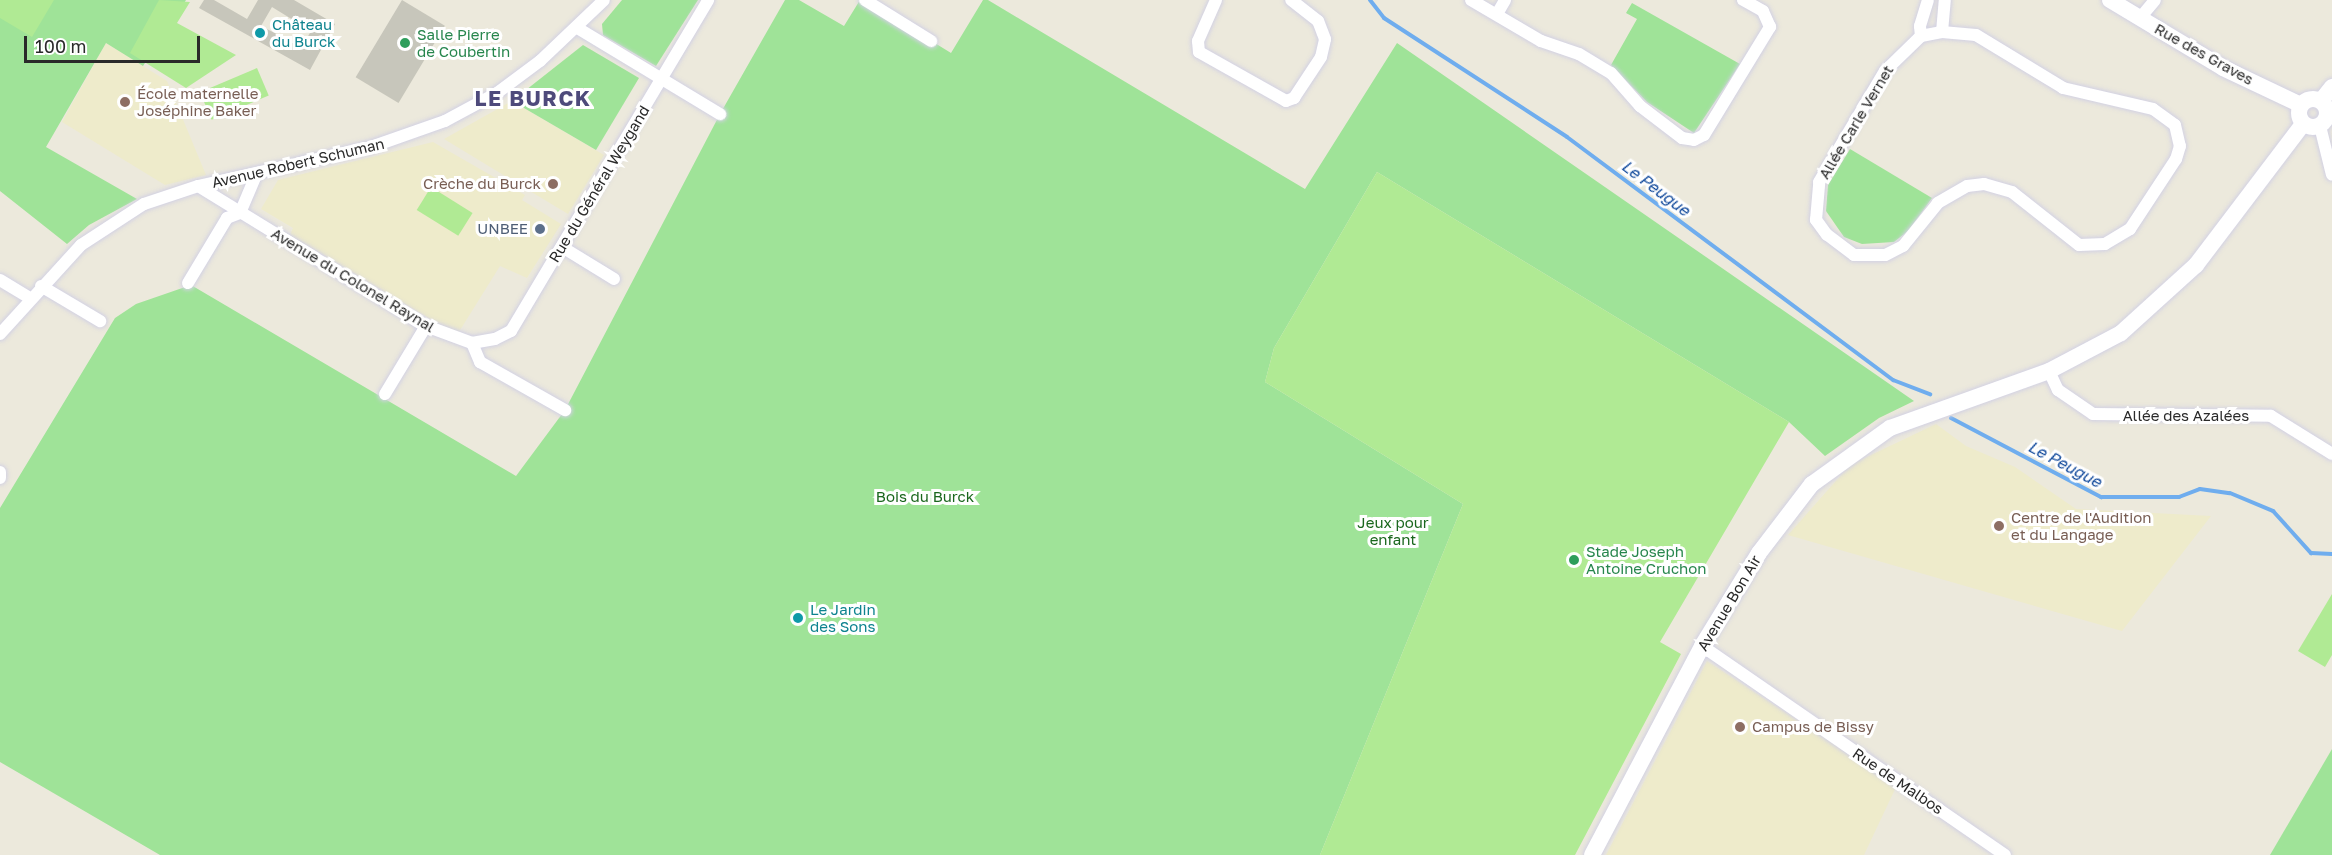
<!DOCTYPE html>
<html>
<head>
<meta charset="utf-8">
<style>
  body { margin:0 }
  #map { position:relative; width:2332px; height:855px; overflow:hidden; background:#ece9dc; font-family:"Golos Text",sans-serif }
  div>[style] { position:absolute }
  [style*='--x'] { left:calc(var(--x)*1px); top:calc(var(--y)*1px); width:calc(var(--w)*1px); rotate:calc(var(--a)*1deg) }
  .education>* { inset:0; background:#eeebcb }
  .green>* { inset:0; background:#9fe398 }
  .pitch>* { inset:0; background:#b0ea94; transform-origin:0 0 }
  .stream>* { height:4px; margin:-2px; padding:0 2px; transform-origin:2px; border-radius:2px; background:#6fadee }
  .building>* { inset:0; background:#c7c6bb; transform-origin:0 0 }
  .roads { filter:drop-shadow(0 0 2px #d2d1e3) drop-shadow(0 0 2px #d2d1e3) }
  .street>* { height:12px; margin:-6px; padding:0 6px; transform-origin:6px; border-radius:6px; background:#fff }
  .secondary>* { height:16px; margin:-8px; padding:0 8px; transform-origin:8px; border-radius:8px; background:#fff }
  .secondary>.ring { margin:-8px; padding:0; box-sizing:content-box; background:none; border:16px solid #fff; border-radius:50% }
  .dots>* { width:16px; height:16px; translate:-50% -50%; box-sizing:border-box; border:3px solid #fff; border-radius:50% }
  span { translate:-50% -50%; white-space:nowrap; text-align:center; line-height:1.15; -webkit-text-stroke:6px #fff; paint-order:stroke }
  .culture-label { font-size:15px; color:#0d838f }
  .left { translate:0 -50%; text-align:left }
  .leisure-label { font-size:15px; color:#27864d }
  .street-label { font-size:15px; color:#2a2a2a }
  .education-label { font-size:15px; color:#785e54 }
  .right { translate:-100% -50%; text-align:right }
  .service-label { font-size:15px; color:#4e5e75 }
  .park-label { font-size:15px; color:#1a671d }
  .water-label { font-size:16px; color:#0e479a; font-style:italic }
  .district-label { font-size:21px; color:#4e4a7b; font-weight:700; letter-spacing:1.5px }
  .scale { position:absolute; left:24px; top:36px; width:176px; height:27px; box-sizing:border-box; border:3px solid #2a2a2a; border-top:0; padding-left:8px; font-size:18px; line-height:21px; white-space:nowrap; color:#2a2a2a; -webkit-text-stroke:4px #fff; paint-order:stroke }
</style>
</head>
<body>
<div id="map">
  <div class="education">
    <div style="clip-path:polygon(106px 43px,167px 81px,206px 175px,165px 185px,62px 122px)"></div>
    <div style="clip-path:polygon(512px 101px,604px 155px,568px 214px,444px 139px)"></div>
    <div style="clip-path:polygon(433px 142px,525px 195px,522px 200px,561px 224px,527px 278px,500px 266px,457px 335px,290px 235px,293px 228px,261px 209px,278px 180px)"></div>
    <div style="clip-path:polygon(1936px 424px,1966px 446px,2015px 467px,2076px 509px,2211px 516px,2122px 631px,1788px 535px,1850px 465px)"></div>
    <div style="clip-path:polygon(1707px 661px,1897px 785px,1864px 855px,1606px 855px)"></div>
  </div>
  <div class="green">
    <div style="clip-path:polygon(0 0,186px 0,143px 66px,106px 43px,46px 147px,137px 199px,89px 225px,67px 244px,0 191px)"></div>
    <div style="clip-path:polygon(622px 0,698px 0,656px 66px,603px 35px,602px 24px)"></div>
    <div style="clip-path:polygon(785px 0,799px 0,844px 26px,860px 0,865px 0,951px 53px,983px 0,988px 0,1305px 189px,1397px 43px,1914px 401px,1879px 418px,1825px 456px,1789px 422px,1377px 172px,1274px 348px,1265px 382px,1463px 504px,1320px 855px,160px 855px,0 762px,0 508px,115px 318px,136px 304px,191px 285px,516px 476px,565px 410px,720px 114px)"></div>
    <div style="clip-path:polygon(1632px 3px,1740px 64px,1694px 133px,1647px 102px,1611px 65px,1637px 19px,1626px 13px)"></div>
    <div style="clip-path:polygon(583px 45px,639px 78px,596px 150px,512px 101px)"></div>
    <div style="clip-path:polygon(1850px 149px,1932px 198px,1908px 231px,1894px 242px,1862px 244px,1844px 237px,1826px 211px,1828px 185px)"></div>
    <div style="clip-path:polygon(2332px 749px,2332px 855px,2270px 855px)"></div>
  </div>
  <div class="pitch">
    <div style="clip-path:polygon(0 0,54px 0,32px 37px,0 18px)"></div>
    <div style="clip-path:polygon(159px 0,190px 2px,177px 23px,236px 55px,186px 88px,130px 53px)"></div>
    <div style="left:257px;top:68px;width:30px;height:62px;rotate:67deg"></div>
    <div style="clip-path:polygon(1377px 172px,1789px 422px,1660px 642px,1681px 654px,1575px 855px,1320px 855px,1463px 504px,1265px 382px,1274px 348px)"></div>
    <div style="left:431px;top:187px;width:49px;height:27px;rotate:32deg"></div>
    <div style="clip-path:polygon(2332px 594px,2332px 655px,2325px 667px,2298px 651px)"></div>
  </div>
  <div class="stream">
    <div style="--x:1370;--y:0;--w:23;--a:52"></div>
    <div style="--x:1384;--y:18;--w:218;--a:33"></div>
    <div style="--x:1567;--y:137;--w:407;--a:36.7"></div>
    <div style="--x:1893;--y:380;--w:40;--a:21"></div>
    <div style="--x:1951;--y:418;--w:170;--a:27.8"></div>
    <div style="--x:2101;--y:497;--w:78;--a:0"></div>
    <div style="--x:2179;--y:497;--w:22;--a:-21"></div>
    <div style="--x:2200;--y:489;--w:30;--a:8"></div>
    <div style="--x:2230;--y:493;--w:47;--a:22.7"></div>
    <div style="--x:2273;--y:511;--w:57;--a:47.9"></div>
    <div style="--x:2311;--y:553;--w:21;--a:3"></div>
  </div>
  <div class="building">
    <div style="clip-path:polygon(evenodd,204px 0,214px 0,247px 19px,258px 0,294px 0,335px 24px,310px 70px,199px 8px,204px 0,272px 7px,311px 31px,302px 47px,261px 26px,272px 7px)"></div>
    <div style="left:402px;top:0;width:50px;height:90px;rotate:31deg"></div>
  </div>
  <div class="roads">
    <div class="street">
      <div style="--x:865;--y:0;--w:78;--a:31.8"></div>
      <div style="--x:1216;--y:0;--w:45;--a:113.7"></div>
      <div style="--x:1198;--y:41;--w:11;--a:85"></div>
      <div style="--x:1199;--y:52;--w:100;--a:29.4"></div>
      <div style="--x:1286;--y:101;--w:9;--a:-21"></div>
      <div style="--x:1294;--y:98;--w:49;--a:-56.6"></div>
      <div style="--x:1321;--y:57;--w:18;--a:-77"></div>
      <div style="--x:1325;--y:39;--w:19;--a:-111"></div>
      <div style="--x:1318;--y:21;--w:34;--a:-142"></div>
      <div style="--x:1471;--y:0;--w:81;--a:30.4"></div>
      <div style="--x:1541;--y:41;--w:40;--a:18.9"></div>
      <div style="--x:1579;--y:54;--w:37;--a:31"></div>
      <div style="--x:1611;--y:73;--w:44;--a:48.7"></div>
      <div style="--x:1640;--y:106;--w:53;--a:37.3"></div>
      <div style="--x:1682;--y:138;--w:12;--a:9"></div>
      <div style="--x:1694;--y:140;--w:11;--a:-27"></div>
      <div style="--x:1704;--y:135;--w:127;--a:-58.6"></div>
      <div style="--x:1770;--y:27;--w:17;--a:-114"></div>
      <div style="--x:1763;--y:11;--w:23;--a:-151"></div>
      <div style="--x:1497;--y:14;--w:16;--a:-60"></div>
      <div style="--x:2140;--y:18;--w:23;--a:-50"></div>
      <div style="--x:579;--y:29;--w:165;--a:31.1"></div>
      <div style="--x:1942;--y:32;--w:34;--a:5"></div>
      <div style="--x:1976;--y:35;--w:102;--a:31.3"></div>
      <div style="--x:2063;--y:88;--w:92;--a:13.1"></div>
      <div style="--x:2153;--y:109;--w:27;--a:36"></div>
      <div style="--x:2175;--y:125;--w:22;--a:77"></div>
      <div style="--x:2180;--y:146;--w:14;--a:107"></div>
      <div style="--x:2176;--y:159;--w:84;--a:123.3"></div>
      <div style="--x:2130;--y:229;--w:29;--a:149"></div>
      <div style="--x:2105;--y:244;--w:26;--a:178"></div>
      <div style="--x:2079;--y:245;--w:85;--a:-141.7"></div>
      <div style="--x:2012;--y:192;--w:29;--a:-164"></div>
      <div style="--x:1984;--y:184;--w:17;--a:173"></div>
      <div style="--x:1967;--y:186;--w:34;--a:150"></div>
      <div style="--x:1938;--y:203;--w:55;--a:129.1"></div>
      <div style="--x:1903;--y:246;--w:20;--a:153"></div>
      <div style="--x:1885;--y:255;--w:31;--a:180"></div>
      <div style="--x:1854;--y:255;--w:34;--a:-143"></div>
      <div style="--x:1827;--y:235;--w:19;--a:-126"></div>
      <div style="--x:1816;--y:220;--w:38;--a:-85"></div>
      <div style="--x:1819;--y:182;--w:129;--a:-59.3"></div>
      <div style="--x:1885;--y:71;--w:50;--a:-44.2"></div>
      <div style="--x:1921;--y:36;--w:21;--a:-11"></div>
      <div style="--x:1942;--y:32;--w:32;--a:-85"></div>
      <div style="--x:1921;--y:36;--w:10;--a:-96"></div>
      <div style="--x:1920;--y:26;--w:27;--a:-73"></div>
      <div style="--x:2327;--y:117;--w:5;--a:11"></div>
      <div style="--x:2320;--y:126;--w:50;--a:76.2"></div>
      <div style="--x:198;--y:186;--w:268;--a:31.6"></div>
      <div style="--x:426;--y:326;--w:49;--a:20.3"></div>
      <div style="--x:472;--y:343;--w:23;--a:-10"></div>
      <div style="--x:495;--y:339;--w:18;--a:-27"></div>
      <div style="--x:511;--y:331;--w:385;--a:-59.2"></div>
      <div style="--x:562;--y:247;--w:61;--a:31.6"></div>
      <div style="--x:0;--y:280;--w:35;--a:31"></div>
      <div style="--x:188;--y:283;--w:76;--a:-59"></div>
      <div style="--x:227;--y:218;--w:14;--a:-21"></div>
      <div style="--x:240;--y:213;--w:43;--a:-67"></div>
      <div style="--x:41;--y:286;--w:69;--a:30.7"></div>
      <div style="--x:0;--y:334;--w:120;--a:-47.7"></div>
      <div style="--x:81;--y:245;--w:75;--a:-33.1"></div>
      <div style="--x:144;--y:204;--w:57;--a:-18.4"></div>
      <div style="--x:198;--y:186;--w:177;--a:-12.7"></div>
      <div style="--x:371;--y:147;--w:78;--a:-19.4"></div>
      <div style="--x:445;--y:121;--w:59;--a:-28.3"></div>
      <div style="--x:497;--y:93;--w:54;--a:-36.7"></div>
      <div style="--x:540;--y:61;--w:88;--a:-43.6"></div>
      <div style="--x:472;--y:343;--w:21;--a:67"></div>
      <div style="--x:480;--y:362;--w:98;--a:29.5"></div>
      <div style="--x:2049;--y:371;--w:21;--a:65"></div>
      <div style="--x:2058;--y:390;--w:42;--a:34.4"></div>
      <div style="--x:2093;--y:414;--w:178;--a:0.6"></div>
      <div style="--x:2271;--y:416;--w:72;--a:31.9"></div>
      <div style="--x:385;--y:394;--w:79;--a:-58.9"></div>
      <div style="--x:0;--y:472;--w:6;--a:90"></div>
      <div style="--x:1702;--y:646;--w:368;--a:34.6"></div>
    </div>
    <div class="secondary">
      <div style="--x:2110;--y:0;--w:132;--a:31"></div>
      <div style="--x:2223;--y:68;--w:86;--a:25.4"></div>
      <div class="ring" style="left:2299px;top:99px;width:12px;height:12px"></div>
      <div style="--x:2321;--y:101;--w:18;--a:-52"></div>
      <div style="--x:1592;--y:855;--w:236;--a:-62.2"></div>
      <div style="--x:1702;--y:646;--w:109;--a:-58.5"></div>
      <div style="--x:1759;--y:553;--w:87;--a:-52.5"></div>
      <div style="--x:1812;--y:484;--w:96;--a:-35.7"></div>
      <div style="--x:1890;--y:428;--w:169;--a:-19.7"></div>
      <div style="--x:2049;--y:371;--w:81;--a:-27.8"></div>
      <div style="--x:2121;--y:333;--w:101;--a:-42.2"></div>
      <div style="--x:2196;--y:265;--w:177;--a:-52.8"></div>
    </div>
  </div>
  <div class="dots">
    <div style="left:260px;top:33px;background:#0f9aa8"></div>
    <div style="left:405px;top:43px;background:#2e9e5b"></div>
    <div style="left:125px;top:102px;background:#8d6e63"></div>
    <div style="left:553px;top:184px;background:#8d6e63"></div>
    <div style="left:540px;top:229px;background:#5c6f8a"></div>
    <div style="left:1999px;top:526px;background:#8d6e63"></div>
    <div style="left:1574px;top:560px;background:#2e9e5b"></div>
    <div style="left:798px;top:618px;background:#0f9aa8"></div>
    <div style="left:1740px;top:727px;background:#8d6e63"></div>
  </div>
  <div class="culture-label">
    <span class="left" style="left:272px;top:33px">Château<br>du Burck</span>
    <span class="left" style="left:810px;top:618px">Le Jardin<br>des Sons</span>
  </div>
  <div class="leisure-label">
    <span class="left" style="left:417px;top:43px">Salle Pierre<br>de Coubertin</span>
    <span class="left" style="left:1586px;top:560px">Stade Joseph<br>Antoine Cruchon</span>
  </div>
  <div class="street-label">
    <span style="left:2204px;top:54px;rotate:29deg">Rue des Graves</span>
    <span style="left:1856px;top:122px;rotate:-59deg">Allée Carle Vernet</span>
    <span style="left:298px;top:163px;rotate:-13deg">Avenue Robert Schuman</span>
    <span style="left:599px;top:184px;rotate:-59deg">Rue du Général Weygand</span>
    <span style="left:353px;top:280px;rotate:31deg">Avenue du Colonel Raynal</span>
    <span style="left:2186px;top:416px">Allée des Azalées</span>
    <span style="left:1729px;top:603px;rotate:-59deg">Avenue Bon Air</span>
    <span style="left:1898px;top:781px;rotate:34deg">Rue de Malbos</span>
  </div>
  <div class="education-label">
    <span class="left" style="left:137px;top:102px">École maternelle<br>Joséphine Baker</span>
    <span class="right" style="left:541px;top:184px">Crèche du Burck</span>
    <span class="left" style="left:2011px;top:526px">Centre de l'Audition<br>et du Langage</span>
    <span class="left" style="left:1752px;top:727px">Campus de Bissy</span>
  </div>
  <div class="service-label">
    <span class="right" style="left:528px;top:229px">UNBEE</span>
  </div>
  <div class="park-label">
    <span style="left:925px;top:497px">Bois du Burck</span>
    <span style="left:1393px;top:531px">Jeux pour<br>enfant</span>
  </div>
  <div class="water-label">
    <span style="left:1656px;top:188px;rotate:37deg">Le Peugue</span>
    <span style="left:2065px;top:464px;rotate:28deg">Le Peugue</span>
  </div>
  <div class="district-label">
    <span style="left:533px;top:98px">LE BURCK</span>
  </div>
  <div class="scale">100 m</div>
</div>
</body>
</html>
